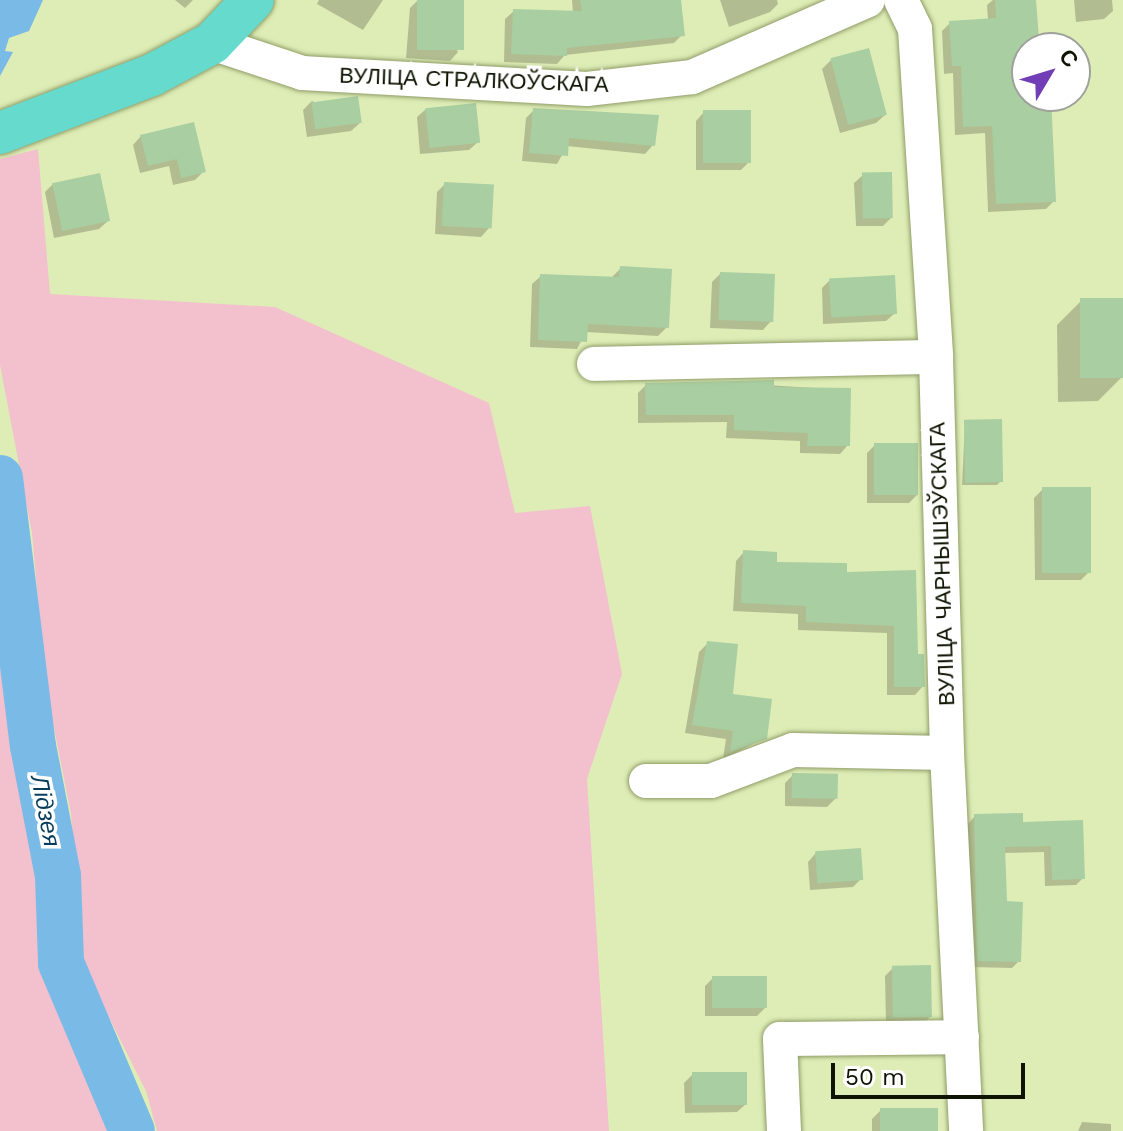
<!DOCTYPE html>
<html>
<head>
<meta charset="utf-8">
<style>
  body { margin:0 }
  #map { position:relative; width:1123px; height:1131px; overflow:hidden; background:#deedb6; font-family:"Work Sans",sans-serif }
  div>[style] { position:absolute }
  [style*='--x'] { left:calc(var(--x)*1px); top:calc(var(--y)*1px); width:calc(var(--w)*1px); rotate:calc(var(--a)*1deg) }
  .green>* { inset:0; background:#f3c0ce }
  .water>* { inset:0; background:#7abae7 }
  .shadow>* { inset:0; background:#0003 }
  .river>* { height:46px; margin:-23px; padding:0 23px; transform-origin:23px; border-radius:23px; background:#7abae7 }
  .building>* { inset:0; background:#a9cea1; transform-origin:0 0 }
  .roads { filter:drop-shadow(0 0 2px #909d69) drop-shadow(0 0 2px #909d69) }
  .minor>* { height:34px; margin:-17px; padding:0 17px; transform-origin:17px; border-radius:17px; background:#fff }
  .major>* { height:42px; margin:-21px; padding:0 21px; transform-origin:21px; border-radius:21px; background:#66dbcd }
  span { translate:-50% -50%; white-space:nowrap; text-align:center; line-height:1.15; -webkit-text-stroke:7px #fff; paint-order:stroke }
  .street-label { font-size:22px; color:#0f1402 }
  .water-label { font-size:24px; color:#073c5a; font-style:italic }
  .north { position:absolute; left:1011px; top:32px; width:80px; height:80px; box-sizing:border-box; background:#fff; border:2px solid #9fa19a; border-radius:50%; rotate:52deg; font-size:22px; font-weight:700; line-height:32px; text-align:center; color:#0f1402 }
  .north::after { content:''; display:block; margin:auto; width:28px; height:36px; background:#723eb5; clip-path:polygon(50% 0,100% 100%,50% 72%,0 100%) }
  .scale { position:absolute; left:831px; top:1063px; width:194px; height:36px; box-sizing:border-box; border:4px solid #0f1402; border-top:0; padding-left:10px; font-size:24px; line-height:28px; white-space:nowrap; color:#0f1402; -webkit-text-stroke:6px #fff; paint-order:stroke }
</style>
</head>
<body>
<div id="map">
  <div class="green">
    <div style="clip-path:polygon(38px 149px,50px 294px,275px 307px,489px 403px,515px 513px,590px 506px,622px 674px,587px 779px,609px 1131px,157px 1131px,146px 1091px,84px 968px,71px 814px,46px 688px,32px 533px,0 365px,0 159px)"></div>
    <div style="clip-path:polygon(0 582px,8px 700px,33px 818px,50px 984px,108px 1102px,117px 1131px,0 1131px)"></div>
  </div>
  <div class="water">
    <div style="clip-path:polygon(0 0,43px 0,29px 31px,9px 38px,5px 51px,13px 52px,0 76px)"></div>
  </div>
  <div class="shadow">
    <div style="clip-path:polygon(175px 0,193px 0,185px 8px)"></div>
    <div style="clip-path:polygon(319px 0,383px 0,363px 30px,317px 4px)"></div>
    <div style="clip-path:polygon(418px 0,427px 0,458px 52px,450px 61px,406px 58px,410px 8px)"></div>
    <div style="clip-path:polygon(572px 0,643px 0,682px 35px,674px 43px,565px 55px,557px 64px,504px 62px,505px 19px,514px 11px,573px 13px)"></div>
    <div style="clip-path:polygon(720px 0,777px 0,778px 4px,770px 12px,729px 27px)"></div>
    <div style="clip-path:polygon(993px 0,1034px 0,1037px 48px,1027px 48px,1027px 96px,1049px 96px,1054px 201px,1046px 209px,988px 212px,985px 133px,955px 135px,953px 73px,944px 74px,942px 31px,950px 23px,988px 20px,987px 5px)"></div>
    <div style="clip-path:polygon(1074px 0,1112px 0,1113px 11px,1104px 19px,1076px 22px)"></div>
    <div style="clip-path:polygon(831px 60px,885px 115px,876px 123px,840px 133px,822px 69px)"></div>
    <div style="clip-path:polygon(312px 101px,360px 123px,351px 131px,307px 137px,303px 110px)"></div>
    <div style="clip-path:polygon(426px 109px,478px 142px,469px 150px,420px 154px,417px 117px)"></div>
    <div style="clip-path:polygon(534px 110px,656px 116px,653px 145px,645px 154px,567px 146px,557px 164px,522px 161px,526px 118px)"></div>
    <div style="clip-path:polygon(704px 112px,749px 162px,741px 170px,696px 170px,696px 121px)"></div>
    <div style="clip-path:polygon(141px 136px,204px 171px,195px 180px,173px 185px,169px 166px,140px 173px,133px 145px)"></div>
    <div style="clip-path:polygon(863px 175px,891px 218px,883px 226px,856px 226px,854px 183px)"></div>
    <div style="clip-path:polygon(53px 184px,108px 221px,99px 229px,54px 238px,45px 192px)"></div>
    <div style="clip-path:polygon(445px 184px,489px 228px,481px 237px,435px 234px,437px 192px)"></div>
    <div style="clip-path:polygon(621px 268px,667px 327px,658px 336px,586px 332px,577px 349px,530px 347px,532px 284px,541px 276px,612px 277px)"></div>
    <div style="clip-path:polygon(720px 274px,771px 321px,763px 330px,710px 328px,712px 282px)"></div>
    <div style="clip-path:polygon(830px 280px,895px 313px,886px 321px,823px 324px,822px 288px)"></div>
    <div style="clip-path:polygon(1081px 301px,1122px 377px,1098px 401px,1058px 402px,1057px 325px)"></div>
    <div style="clip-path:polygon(735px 383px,849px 390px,848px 445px,840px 454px,800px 453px,800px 441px,726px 438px,727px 422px,638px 423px,638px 393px,646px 385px)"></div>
    <div style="clip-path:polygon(965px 422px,1001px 481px,997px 485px,962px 485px)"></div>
    <div style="clip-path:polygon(875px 445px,918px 494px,909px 503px,867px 503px,867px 453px)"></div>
    <div style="clip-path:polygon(1043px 489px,1090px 571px,1081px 580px,1035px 580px,1034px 498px)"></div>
    <div style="clip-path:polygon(744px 552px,775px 564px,845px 574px,914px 572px,917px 656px,923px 686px,915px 695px,887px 695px,887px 633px,798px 630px,798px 614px,733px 611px,736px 561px)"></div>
    <div style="clip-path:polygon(708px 643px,731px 695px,765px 738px,723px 759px,726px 739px,685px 733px,699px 652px)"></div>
    <div style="clip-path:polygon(793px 775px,836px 798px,827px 807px,785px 806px,785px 783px)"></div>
    <div style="clip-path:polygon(975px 816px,1021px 824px,1081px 822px,1083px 878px,1076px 885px,1045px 886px,1044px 852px,1003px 853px,1005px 903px,1019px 961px,1012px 968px,971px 967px,968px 824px)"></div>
    <div style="clip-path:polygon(816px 853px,861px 879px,853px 887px,810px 890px,808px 862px)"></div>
    <div style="clip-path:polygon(893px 968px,930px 1017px,922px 1025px,886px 1025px,885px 976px)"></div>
    <div style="clip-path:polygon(713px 978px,766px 1007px,757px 1016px,705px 1016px,705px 986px)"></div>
    <div style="clip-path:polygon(693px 1074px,746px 1104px,737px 1112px,685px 1113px,684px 1083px)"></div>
    <div style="clip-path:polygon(880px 1111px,936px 1131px,872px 1131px,872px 1119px)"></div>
    <div style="clip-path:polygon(1082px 1122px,1111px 1124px,1111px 1131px,1078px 1131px)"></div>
  </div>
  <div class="river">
    <div style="--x:0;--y:478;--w:270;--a:83"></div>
    <div style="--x:33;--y:746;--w:132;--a:79.1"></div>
    <div style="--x:58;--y:876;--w:87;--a:88"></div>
    <div style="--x:61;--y:963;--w:182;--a:67.1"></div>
  </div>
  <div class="building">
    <div style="left:417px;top:0;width:47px;height:50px"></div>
    <div style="clip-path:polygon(580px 0,681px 0,685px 36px,567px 48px,567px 56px,511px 54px,513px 9px,582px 11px)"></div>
    <div style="clip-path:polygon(995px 0,1036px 0,1039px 39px,1027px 40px,1027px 96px,1051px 96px,1056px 202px,996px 204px,992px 126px,963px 127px,961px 66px,952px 66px,949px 21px,996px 18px)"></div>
    <div style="left:869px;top:48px;width:69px;height:40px;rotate:75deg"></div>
    <div style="left:358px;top:96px;width:27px;height:47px;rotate:82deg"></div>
    <div style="left:476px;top:103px;width:40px;height:51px;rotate:84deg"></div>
    <div style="clip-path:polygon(533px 108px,659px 115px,655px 146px,569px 138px,568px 156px,529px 153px)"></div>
    <div style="left:703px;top:110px;width:48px;height:53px"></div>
    <div style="clip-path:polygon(194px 122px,206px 172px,181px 178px,177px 159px,148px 166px,140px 135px)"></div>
    <div style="left:892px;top:172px;width:46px;height:30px;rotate:89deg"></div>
    <div style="left:100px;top:173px;width:49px;height:49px;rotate:78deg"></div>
    <div style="left:444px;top:182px;width:50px;height:44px;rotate:3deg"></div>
    <div style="clip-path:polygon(620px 266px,672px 269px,669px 328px,588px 324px,587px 342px,538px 340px,540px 274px,619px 277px)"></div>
    <div style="left:720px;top:272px;width:55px;height:48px;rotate:2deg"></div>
    <div style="left:895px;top:275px;width:39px;height:66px;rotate:87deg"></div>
    <div style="left:1123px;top:298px;width:80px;height:43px;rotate:90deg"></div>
    <div style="clip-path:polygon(774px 380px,774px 387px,851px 388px,850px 446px,807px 446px,808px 433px,734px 430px,734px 415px,646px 415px,645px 383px)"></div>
    <div style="left:1002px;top:419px;width:63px;height:38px;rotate:89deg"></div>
    <div style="left:874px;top:443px;width:44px;height:52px"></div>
    <div style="left:1042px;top:487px;width:49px;height:86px"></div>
    <div style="clip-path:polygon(743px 550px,777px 552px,777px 562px,847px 563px,847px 572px,916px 570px,918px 654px,924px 654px,925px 687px,894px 687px,894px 626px,806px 622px,806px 606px,741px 603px)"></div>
    <div style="clip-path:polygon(707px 641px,738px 644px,733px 694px,772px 699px,767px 739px,730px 752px,733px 731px,692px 725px)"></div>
    <div style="left:792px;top:773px;width:46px;height:25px;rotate:1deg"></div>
    <div style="clip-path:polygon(1023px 813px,1023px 822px,1083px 820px,1085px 879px,1052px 880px,1051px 846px,1005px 847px,1007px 901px,1023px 902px,1021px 962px,977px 961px,974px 814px)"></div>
    <div style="left:861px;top:848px;width:32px;height:46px;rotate:86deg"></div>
    <div style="left:931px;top:965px;width:52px;height:39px;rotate:89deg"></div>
    <div style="left:712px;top:976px;width:55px;height:32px"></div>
    <div style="left:692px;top:1072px;width:55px;height:33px"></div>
    <div style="left:938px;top:1108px;width:23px;height:58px;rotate:90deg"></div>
  </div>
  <div class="roads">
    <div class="minor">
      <div style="--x:901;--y:0;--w:32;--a:64"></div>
      <div style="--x:915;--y:29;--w:329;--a:86.3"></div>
      <div style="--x:936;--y:357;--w:396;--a:88.4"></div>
      <div style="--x:947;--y:753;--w:378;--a:87.1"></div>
      <div style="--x:212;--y:43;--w:95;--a:18.4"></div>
      <div style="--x:302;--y:73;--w:285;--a:3.2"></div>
      <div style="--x:587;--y:89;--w:106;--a:-6.5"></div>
      <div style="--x:692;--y:77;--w:192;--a:-23.6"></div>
      <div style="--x:594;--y:364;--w:342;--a:-1.2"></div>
      <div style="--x:646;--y:781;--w:65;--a:0"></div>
      <div style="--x:711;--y:781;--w:88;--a:-20.7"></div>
      <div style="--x:793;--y:750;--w:154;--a:1.1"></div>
      <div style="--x:784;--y:1131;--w:92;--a:-92.5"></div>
      <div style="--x:780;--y:1039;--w:182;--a:-0.6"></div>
    </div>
    <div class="major">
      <div style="--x:0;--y:133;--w:163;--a:-20.9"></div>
      <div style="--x:152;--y:75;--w:68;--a:-28.1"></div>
      <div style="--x:212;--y:43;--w:59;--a:-46.4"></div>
    </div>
  </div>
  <div class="street-label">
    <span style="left:474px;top:80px;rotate:2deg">ВУЛІЦА СТРАЛКОЎСКАГА</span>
    <span style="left:942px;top:564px;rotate:-92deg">ВУЛІЦА ЧАРНЫШЭЎСКАГА</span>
  </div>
  <div class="water-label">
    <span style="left:45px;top:811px;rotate:79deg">Лідзея</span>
  </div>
  <div class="north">С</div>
  <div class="scale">50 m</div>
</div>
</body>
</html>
